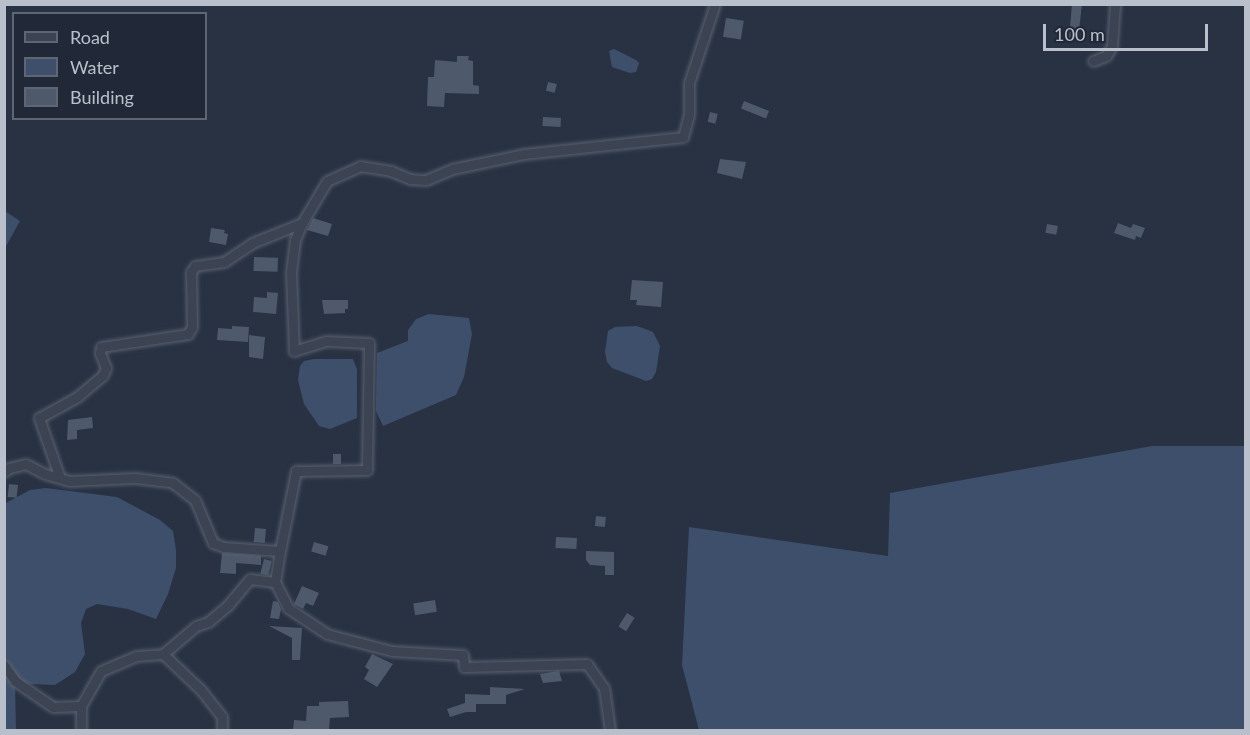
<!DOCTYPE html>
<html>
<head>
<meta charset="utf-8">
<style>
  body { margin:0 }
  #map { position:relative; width:1250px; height:735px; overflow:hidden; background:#283243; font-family:Lato,sans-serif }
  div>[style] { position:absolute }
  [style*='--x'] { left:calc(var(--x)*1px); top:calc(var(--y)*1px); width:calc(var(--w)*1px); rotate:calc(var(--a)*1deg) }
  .water>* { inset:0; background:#3e4f6b }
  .canal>* { height:12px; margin:-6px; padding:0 6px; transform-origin:6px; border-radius:6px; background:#3e4f6b }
  .building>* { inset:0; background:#4e596c; transform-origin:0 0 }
  .roads { filter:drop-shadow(0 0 2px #5a6270) drop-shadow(0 0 2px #5a6270) }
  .minor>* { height:9px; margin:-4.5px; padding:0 4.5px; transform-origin:4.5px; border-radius:4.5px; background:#3c4453 }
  span { translate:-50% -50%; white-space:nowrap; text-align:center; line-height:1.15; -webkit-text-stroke:4.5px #212938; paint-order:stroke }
  .frame { position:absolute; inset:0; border:6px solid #b9c0cc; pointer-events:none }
  .legend { position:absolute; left:12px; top:12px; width:195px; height:108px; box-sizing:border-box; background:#212938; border:2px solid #5e6573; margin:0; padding:8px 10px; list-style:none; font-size:18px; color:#b9c0cc }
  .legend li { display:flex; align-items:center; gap:12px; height:30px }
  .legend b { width:30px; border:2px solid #5e6573 }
  .scale { position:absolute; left:1043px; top:24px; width:165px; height:27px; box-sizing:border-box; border:3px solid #b9c0cc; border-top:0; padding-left:8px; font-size:18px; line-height:21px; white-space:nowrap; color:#b9c0cc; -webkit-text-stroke:4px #212938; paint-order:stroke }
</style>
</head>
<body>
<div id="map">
  <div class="water">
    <div style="clip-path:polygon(614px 49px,636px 60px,639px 63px,636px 72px,630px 73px,612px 67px,609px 51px)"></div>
    <div style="clip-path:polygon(5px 211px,20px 221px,5px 248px)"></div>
    <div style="clip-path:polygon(429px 314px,469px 318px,472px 334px,464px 377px,456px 395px,383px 426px,376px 411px,377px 353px,408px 341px,408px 330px,416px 319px)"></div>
    <div style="clip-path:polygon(637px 326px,653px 332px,660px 346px,656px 372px,652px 379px,646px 381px,612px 368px,607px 362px,605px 352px,608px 331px,615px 327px)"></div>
    <div style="clip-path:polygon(314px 359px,353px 359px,357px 369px,357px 418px,330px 429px,319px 426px,304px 404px,298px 380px,300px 366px,304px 361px)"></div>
    <div style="clip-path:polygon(1152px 446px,1245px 446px,1245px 730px,699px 730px,682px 665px,689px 527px,888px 556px,890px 493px)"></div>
    <div style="clip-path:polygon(46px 488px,117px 497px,160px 520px,173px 531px,176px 550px,176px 568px,168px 594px,156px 619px,128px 609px,97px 604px,86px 609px,81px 623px,85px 654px,75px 672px,55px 685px,9px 683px,4px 678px,4px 504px,30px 490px)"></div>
  </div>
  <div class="canal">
    <div style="--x:9;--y:683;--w:47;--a:88.8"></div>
  </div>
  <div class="building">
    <div style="clip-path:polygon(1072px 4px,1082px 4px,1078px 39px,1069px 39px)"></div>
    <div style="left:726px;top:18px;width:18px;height:19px;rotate:9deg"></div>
    <div style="clip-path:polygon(457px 56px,469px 56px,468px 60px,473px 61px,473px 85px,479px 86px,479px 94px,445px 93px,444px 107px,427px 106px,428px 77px,434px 77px,435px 60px,457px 62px)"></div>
    <div style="left:548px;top:82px;width:9px;height:9px;rotate:13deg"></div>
    <div style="left:744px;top:101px;width:27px;height:8px;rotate:22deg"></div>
    <div style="left:710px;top:112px;width:8px;height:10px;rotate:14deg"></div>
    <div style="left:543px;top:117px;width:18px;height:9px;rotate:3deg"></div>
    <div style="clip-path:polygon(720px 159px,746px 162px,742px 179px,717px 173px)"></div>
    <div style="clip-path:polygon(313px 218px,332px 224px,328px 236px,307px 230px)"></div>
    <div style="clip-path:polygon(1118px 223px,1131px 228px,1133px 224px,1145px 228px,1141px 238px,1136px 236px,1135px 240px,1114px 233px)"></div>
    <div style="left:1047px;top:224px;width:11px;height:9px;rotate:10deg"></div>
    <div style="clip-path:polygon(211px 228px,225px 230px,224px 233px,228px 234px,226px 245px,209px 242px)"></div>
    <div style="left:254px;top:257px;width:24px;height:14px;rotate:2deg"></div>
    <div style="clip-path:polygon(632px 280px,663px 282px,661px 307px,636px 305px,637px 300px,630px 300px)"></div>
    <div style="clip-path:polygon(267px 292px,278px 293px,276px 314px,253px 312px,254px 297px,267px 298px)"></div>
    <div style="clip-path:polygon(322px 300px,348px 300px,348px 309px,345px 309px,345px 313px,324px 314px)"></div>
    <div style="clip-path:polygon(232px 326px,249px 327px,248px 342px,217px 340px,218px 328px,232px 329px)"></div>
    <div style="clip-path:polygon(249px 335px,265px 337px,263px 359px,249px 357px)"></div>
    <div style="clip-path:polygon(92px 417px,93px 428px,77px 430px,77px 439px,67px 440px,68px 420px)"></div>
    <div style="left:333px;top:454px;width:8px;height:10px"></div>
    <div style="left:9px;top:484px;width:9px;height:13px;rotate:6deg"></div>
    <div style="left:596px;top:516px;width:10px;height:10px;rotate:6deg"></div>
    <div style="left:255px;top:528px;width:11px;height:14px;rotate:5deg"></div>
    <div style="left:556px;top:537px;width:21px;height:11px;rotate:3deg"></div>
    <div style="left:314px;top:542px;width:15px;height:10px;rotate:16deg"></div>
    <div style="clip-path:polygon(586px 551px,614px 552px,614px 575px,605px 575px,605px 566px,590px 565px,586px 560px)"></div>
    <div style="clip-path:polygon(222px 553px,261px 556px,261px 565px,236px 563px,236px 574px,220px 573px)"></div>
    <div style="left:264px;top:559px;width:8px;height:15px;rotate:14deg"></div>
    <div style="clip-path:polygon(302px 586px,319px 593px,313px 606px,306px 603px,303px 609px,294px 604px)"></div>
    <div style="left:435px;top:600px;width:12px;height:22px;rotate:81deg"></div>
    <div style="clip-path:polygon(273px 601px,278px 602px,281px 609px,279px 619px,270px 618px)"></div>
    <div style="left:627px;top:613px;width:9px;height:16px;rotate:32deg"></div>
    <div style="clip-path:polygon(269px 626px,302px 628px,300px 660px,292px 660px,292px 638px)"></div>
    <div style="clip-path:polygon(372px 654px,393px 664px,377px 687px,364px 679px,369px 670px,365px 667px)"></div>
    <div style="clip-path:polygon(559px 671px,562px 681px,543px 683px,540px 674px)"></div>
    <div style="clip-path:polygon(490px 687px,525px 689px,506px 695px,506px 704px,476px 704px,476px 712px,466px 712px,450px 717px,447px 709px,465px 703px,465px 694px,490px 695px)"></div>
    <div style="clip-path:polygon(348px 701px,349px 717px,330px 718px,329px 730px,293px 730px,294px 720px,306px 721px,307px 706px,319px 706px,319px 702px)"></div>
  </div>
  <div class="roads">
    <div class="minor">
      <div style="--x:1093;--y:61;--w:14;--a:-21"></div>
      <div style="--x:1106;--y:56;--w:12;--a:-59"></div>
      <div style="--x:1112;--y:46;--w:42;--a:-85.9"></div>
      <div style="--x:4;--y:472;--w:6;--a:-39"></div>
      <div style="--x:9;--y:468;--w:17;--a:-13"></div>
      <div style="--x:26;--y:464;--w:21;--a:28"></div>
      <div style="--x:45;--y:474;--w:25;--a:16"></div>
      <div style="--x:69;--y:481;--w:66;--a:-2.6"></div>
      <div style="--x:135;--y:478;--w:38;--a:7"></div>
      <div style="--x:173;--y:483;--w:28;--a:38"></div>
      <div style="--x:195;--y:500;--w:47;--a:67.3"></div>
      <div style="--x:213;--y:543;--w:12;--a:20"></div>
      <div style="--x:224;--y:547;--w:56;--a:4.1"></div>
      <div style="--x:280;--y:551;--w:82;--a:-78.7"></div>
      <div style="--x:296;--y:471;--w:71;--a:-0.8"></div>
      <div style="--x:367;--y:470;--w:127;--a:-89.1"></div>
      <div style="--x:369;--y:343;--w:43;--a:-177.3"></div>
      <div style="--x:326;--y:341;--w:34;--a:163"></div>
      <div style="--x:294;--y:351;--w:79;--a:-92.2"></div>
      <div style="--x:291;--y:272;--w:32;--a:-83"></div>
      <div style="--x:295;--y:240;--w:18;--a:-68"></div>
      <div style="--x:302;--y:223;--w:49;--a:-59.2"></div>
      <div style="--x:327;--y:181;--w:36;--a:-24"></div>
      <div style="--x:360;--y:166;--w:31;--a:9"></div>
      <div style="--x:391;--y:171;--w:21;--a:23"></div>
      <div style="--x:410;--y:179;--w:16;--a:4"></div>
      <div style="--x:426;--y:180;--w:28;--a:-23"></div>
      <div style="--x:452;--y:169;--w:74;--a:-11.8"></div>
      <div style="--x:524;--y:154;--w:160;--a:-6.1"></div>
      <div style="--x:683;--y:137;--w:23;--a:-75"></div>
      <div style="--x:689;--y:115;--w:32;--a:-90"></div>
      <div style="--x:689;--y:83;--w:83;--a:-71.8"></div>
      <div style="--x:60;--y:478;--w:64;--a:-109.3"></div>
      <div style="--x:39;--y:418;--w:43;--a:-28.9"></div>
      <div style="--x:77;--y:397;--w:34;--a:-40"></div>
      <div style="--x:103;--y:375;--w:8;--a:-67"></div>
      <div style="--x:106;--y:368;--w:16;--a:-112"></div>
      <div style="--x:100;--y:353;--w:6;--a:-81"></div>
      <div style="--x:101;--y:347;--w:88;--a:-8.5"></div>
      <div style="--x:188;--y:334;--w:8;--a:-60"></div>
      <div style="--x:192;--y:327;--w:55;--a:-91"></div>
      <div style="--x:191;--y:272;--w:7;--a:-56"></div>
      <div style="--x:195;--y:266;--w:29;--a:-8"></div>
      <div style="--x:224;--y:262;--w:34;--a:-34"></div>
      <div style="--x:252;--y:243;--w:54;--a:-21.8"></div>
      <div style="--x:280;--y:551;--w:31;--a:99"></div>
      <div style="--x:275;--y:582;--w:29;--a:63"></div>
      <div style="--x:288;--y:608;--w:47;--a:33.7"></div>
      <div style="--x:327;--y:634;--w:67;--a:14.7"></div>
      <div style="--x:392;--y:651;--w:71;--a:3.2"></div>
      <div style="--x:463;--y:655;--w:12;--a:85"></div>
      <div style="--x:464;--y:667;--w:123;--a:-1.4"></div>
      <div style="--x:587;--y:664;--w:29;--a:55"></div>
      <div style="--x:604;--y:688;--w:42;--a:81.9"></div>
      <div style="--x:163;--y:654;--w:52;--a:43.5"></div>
      <div style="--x:201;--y:690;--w:34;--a:52"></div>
      <div style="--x:222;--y:717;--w:13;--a:90"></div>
      <div style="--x:4;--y:665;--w:19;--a:55"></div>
      <div style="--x:15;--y:681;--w:46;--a:34.4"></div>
      <div style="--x:53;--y:707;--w:28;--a:-2"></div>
      <div style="--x:81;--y:730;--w:24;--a:-90"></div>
      <div style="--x:81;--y:706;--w:40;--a:-60.3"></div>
      <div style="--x:101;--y:671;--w:38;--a:-23"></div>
      <div style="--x:136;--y:656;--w:27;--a:-4"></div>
      <div style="--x:163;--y:654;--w:43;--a:-40.3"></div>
      <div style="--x:196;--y:626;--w:13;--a:-18"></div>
      <div style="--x:208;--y:622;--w:26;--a:-40"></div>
      <div style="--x:228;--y:605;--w:34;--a:-50"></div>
      <div style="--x:250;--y:579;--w:25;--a:7"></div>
    </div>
  </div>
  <div class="frame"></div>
  <ul class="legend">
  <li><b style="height:8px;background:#3c4453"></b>Road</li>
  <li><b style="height:16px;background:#3e4f6b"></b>Water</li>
  <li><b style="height:16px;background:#4e596c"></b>Building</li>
  </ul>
  <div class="scale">100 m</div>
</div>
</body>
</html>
